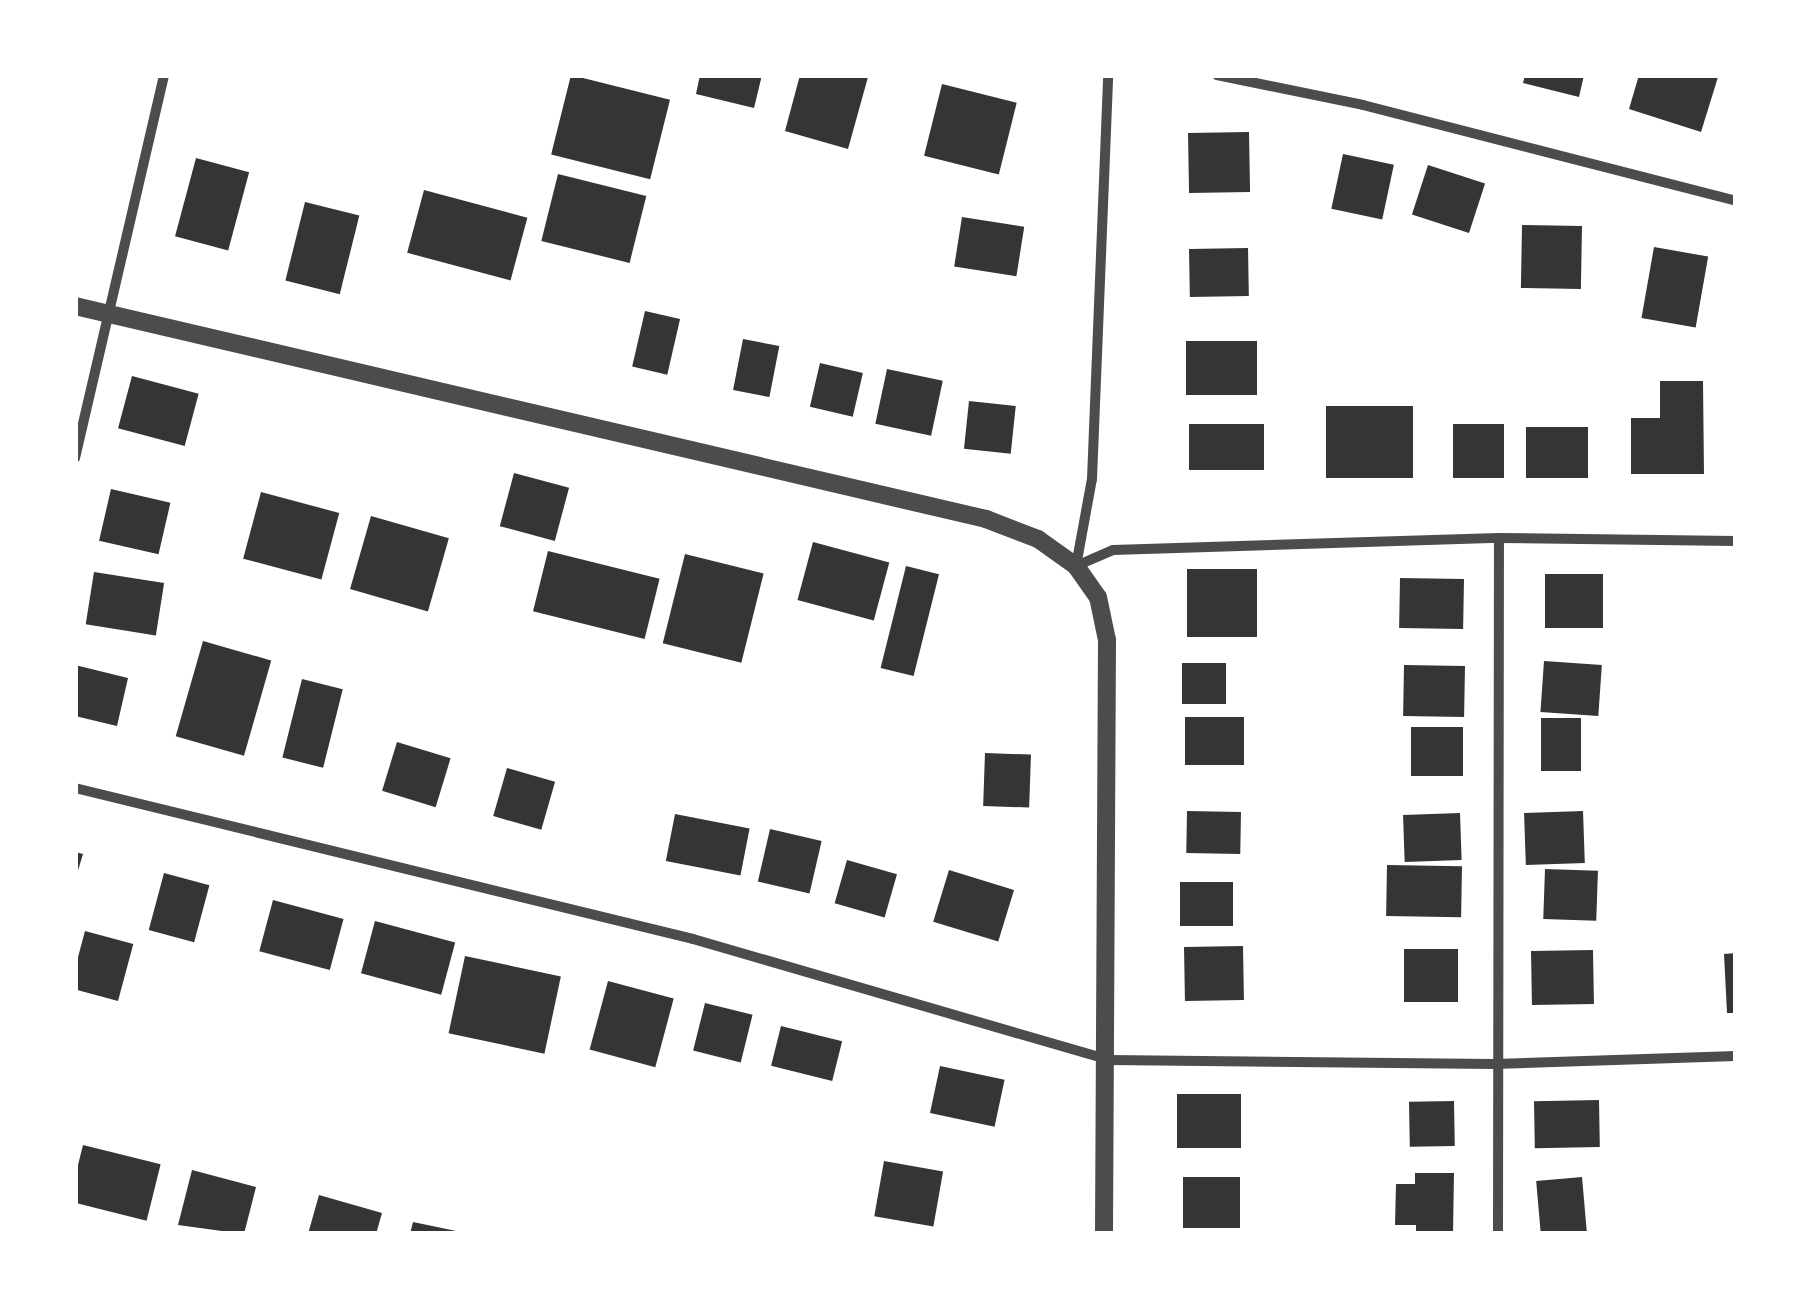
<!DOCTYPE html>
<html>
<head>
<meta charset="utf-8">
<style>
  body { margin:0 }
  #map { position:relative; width:1811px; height:1309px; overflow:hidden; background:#fff; font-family:"Work Sans",sans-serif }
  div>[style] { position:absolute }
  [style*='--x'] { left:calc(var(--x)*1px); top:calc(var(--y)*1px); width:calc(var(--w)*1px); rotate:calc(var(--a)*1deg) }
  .building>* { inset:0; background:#353535; transform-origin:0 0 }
  .minor>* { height:10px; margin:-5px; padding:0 5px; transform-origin:5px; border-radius:5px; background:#4c4c4c }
  .tertiary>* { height:18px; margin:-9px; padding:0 9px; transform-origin:9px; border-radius:9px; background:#4c4c4c }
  span { translate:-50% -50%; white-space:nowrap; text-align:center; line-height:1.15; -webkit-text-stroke:8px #fff; paint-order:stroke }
  .frame { position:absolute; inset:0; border:78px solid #fff; pointer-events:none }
</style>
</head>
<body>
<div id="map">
  <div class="building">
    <div style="left:571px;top:75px;width:102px;height:82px;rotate:14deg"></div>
    <div style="clip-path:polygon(700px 75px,762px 75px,754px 108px,696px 94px)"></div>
    <div style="clip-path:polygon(800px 75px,868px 77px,848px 149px,785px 131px)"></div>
    <div style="clip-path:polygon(1525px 75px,1584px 75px,1579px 97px,1523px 83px)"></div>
    <div style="clip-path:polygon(1639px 75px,1718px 77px,1701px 132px,1629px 109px)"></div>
    <div style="left:942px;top:84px;width:77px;height:74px;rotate:14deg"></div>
    <div style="left:1249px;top:132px;width:60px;height:61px;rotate:89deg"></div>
    <div style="left:1343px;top:154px;width:52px;height:56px;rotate:12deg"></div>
    <div style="left:196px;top:158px;width:55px;height:81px;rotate:15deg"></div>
    <div style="left:1428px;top:165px;width:60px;height:52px;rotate:18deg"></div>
    <div style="left:558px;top:174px;width:91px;height:69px;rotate:14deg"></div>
    <div style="left:424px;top:190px;width:107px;height:65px;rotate:15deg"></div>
    <div style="left:305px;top:202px;width:56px;height:81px;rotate:14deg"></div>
    <div style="left:962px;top:217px;width:63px;height:50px;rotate:9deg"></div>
    <div style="left:1522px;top:225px;width:60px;height:63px;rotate:1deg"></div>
    <div style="left:1654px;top:247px;width:55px;height:72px;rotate:10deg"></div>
    <div style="left:1248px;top:248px;width:48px;height:59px;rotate:89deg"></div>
    <div style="left:645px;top:311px;width:36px;height:57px;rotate:13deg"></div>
    <div style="left:743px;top:339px;width:37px;height:52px;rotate:11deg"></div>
    <div style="left:1186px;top:341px;width:71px;height:54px"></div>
    <div style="left:820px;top:363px;width:44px;height:45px;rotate:13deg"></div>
    <div style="left:887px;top:369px;width:57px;height:56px;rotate:12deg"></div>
    <div style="left:132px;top:376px;width:69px;height:54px;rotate:15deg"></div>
    <div style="clip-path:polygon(1660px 381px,1703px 381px,1704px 474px,1631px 474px,1631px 418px,1660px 418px)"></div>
    <div style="left:969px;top:401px;width:47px;height:48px;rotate:6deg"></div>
    <div style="left:1326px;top:406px;width:87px;height:72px"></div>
    <div style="left:1189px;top:424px;width:75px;height:46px"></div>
    <div style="left:1453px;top:424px;width:51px;height:54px"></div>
    <div style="left:1526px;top:427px;width:62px;height:51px"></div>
    <div style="left:514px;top:473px;width:57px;height:55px;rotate:15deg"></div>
    <div style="left:111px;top:489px;width:61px;height:53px;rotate:13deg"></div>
    <div style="left:261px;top:492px;width:81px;height:69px;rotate:15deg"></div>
    <div style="left:371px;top:516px;width:81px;height:76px;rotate:16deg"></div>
    <div style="left:813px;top:542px;width:79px;height:60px;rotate:15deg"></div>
    <div style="left:548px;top:551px;width:115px;height:62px;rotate:14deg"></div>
    <div style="left:685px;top:554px;width:81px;height:92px;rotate:14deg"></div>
    <div style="left:906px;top:566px;width:34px;height:105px;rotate:14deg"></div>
    <div style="left:1187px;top:569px;width:70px;height:68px"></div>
    <div style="left:94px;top:572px;width:71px;height:53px;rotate:9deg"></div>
    <div style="left:1545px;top:574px;width:58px;height:54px"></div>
    <div style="left:1400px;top:578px;width:64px;height:50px;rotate:1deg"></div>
    <div style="left:203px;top:641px;width:71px;height:99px;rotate:16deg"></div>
    <div style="left:1544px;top:661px;width:58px;height:51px;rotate:4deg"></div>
    <div style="left:1182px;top:663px;width:44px;height:41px"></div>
    <div style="clip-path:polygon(75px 665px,128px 678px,117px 726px,75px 716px)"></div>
    <div style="left:1404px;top:665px;width:61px;height:51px;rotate:1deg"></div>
    <div style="left:302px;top:679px;width:42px;height:81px;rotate:14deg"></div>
    <div style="left:1244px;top:717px;width:48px;height:59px;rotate:90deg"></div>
    <div style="left:1541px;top:718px;width:40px;height:53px"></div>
    <div style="left:1411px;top:727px;width:52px;height:49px"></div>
    <div style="left:397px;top:742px;width:56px;height:51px;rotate:17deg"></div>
    <div style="left:985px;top:753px;width:46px;height:53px;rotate:2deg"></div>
    <div style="left:507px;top:768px;width:50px;height:50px;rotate:16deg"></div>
    <div style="left:1187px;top:811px;width:54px;height:42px;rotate:1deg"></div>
    <div style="left:1583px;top:811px;width:52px;height:59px;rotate:88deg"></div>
    <div style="left:1460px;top:813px;width:47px;height:57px;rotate:88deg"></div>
    <div style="left:675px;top:814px;width:76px;height:48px;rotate:11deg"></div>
    <div style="left:770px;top:829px;width:53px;height:54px;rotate:13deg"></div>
    <div style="clip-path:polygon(75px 852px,83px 854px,76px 877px,75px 876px)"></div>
    <div style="left:847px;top:860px;width:52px;height:45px;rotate:16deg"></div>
    <div style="left:1387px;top:865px;width:75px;height:51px;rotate:1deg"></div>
    <div style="left:1545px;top:869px;width:53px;height:50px;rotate:2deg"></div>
    <div style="left:949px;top:870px;width:68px;height:54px;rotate:17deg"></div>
    <div style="left:164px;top:873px;width:47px;height:59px;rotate:15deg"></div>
    <div style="left:1180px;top:882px;width:53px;height:44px"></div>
    <div style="left:273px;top:900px;width:73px;height:53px;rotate:15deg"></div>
    <div style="left:375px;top:921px;width:83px;height:54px;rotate:15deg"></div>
    <div style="left:85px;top:931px;width:50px;height:59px;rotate:15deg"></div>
    <div style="left:1243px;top:946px;width:54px;height:59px;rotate:89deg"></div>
    <div style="left:1404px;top:949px;width:54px;height:53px"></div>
    <div style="left:1593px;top:950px;width:54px;height:62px;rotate:89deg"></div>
    <div style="clip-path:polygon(1736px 953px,1736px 1013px,1727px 1013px,1724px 954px)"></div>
    <div style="left:465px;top:956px;width:98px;height:79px;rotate:12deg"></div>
    <div style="left:608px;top:981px;width:68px;height:71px;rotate:15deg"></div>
    <div style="left:705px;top:1003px;width:49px;height:49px;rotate:14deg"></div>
    <div style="left:781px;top:1026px;width:63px;height:41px;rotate:14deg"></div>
    <div style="left:940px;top:1066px;width:66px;height:48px;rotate:12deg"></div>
    <div style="left:1177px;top:1094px;width:64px;height:54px"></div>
    <div style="left:1599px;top:1100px;width:47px;height:65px;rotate:89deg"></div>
    <div style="left:1454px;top:1101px;width:45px;height:45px;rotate:89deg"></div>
    <div style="left:83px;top:1145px;width:80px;height:58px;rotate:14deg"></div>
    <div style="left:884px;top:1161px;width:60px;height:56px;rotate:10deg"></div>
    <div style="clip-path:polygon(192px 1170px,256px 1187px,244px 1234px,178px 1225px)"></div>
    <div style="clip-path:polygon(1415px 1173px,1454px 1173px,1453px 1234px,1416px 1234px,1416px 1225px,1395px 1225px,1396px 1184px,1415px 1184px)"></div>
    <div style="left:1183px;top:1177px;width:57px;height:51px"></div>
    <div style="left:1582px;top:1177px;width:56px;height:46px;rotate:85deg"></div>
    <div style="clip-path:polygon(319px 1195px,382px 1213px,376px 1234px,308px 1234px)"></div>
    <div style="clip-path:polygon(413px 1222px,461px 1232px,461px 1234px,410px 1234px)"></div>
  </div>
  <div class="minor">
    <div style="--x:1217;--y:75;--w:149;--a:11.6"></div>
    <div style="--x:1363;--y:105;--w:385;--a:14.4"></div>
    <div style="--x:75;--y:458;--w:393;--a:-76.9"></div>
    <div style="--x:1076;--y:566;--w:40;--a:-23.4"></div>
    <div style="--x:1113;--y:550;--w:386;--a:-1.8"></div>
    <div style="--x:1499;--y:538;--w:237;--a:0.7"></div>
    <div style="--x:1076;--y:566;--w:88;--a:-79.6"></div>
    <div style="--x:1092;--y:479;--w:404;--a:-87.7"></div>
    <div style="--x:75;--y:788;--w:636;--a:13.73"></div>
    <div style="--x:693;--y:939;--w:433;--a:16.2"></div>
    <div style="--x:1109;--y:1060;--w:385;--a:0.6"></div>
    <div style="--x:1494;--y:1064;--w:242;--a:-1.9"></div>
    <div style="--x:1498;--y:1234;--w:696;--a:-89.92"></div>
  </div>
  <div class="tertiary">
    <div style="--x:75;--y:306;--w:936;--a:13.16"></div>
    <div style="--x:986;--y:519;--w:56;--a:21"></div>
    <div style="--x:1038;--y:539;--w:47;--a:35.4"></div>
    <div style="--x:1076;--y:566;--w:38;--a:55"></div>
    <div style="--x:1098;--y:597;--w:44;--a:78.2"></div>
    <div style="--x:1107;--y:640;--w:594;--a:90.29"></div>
  </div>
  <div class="frame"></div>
</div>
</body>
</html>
